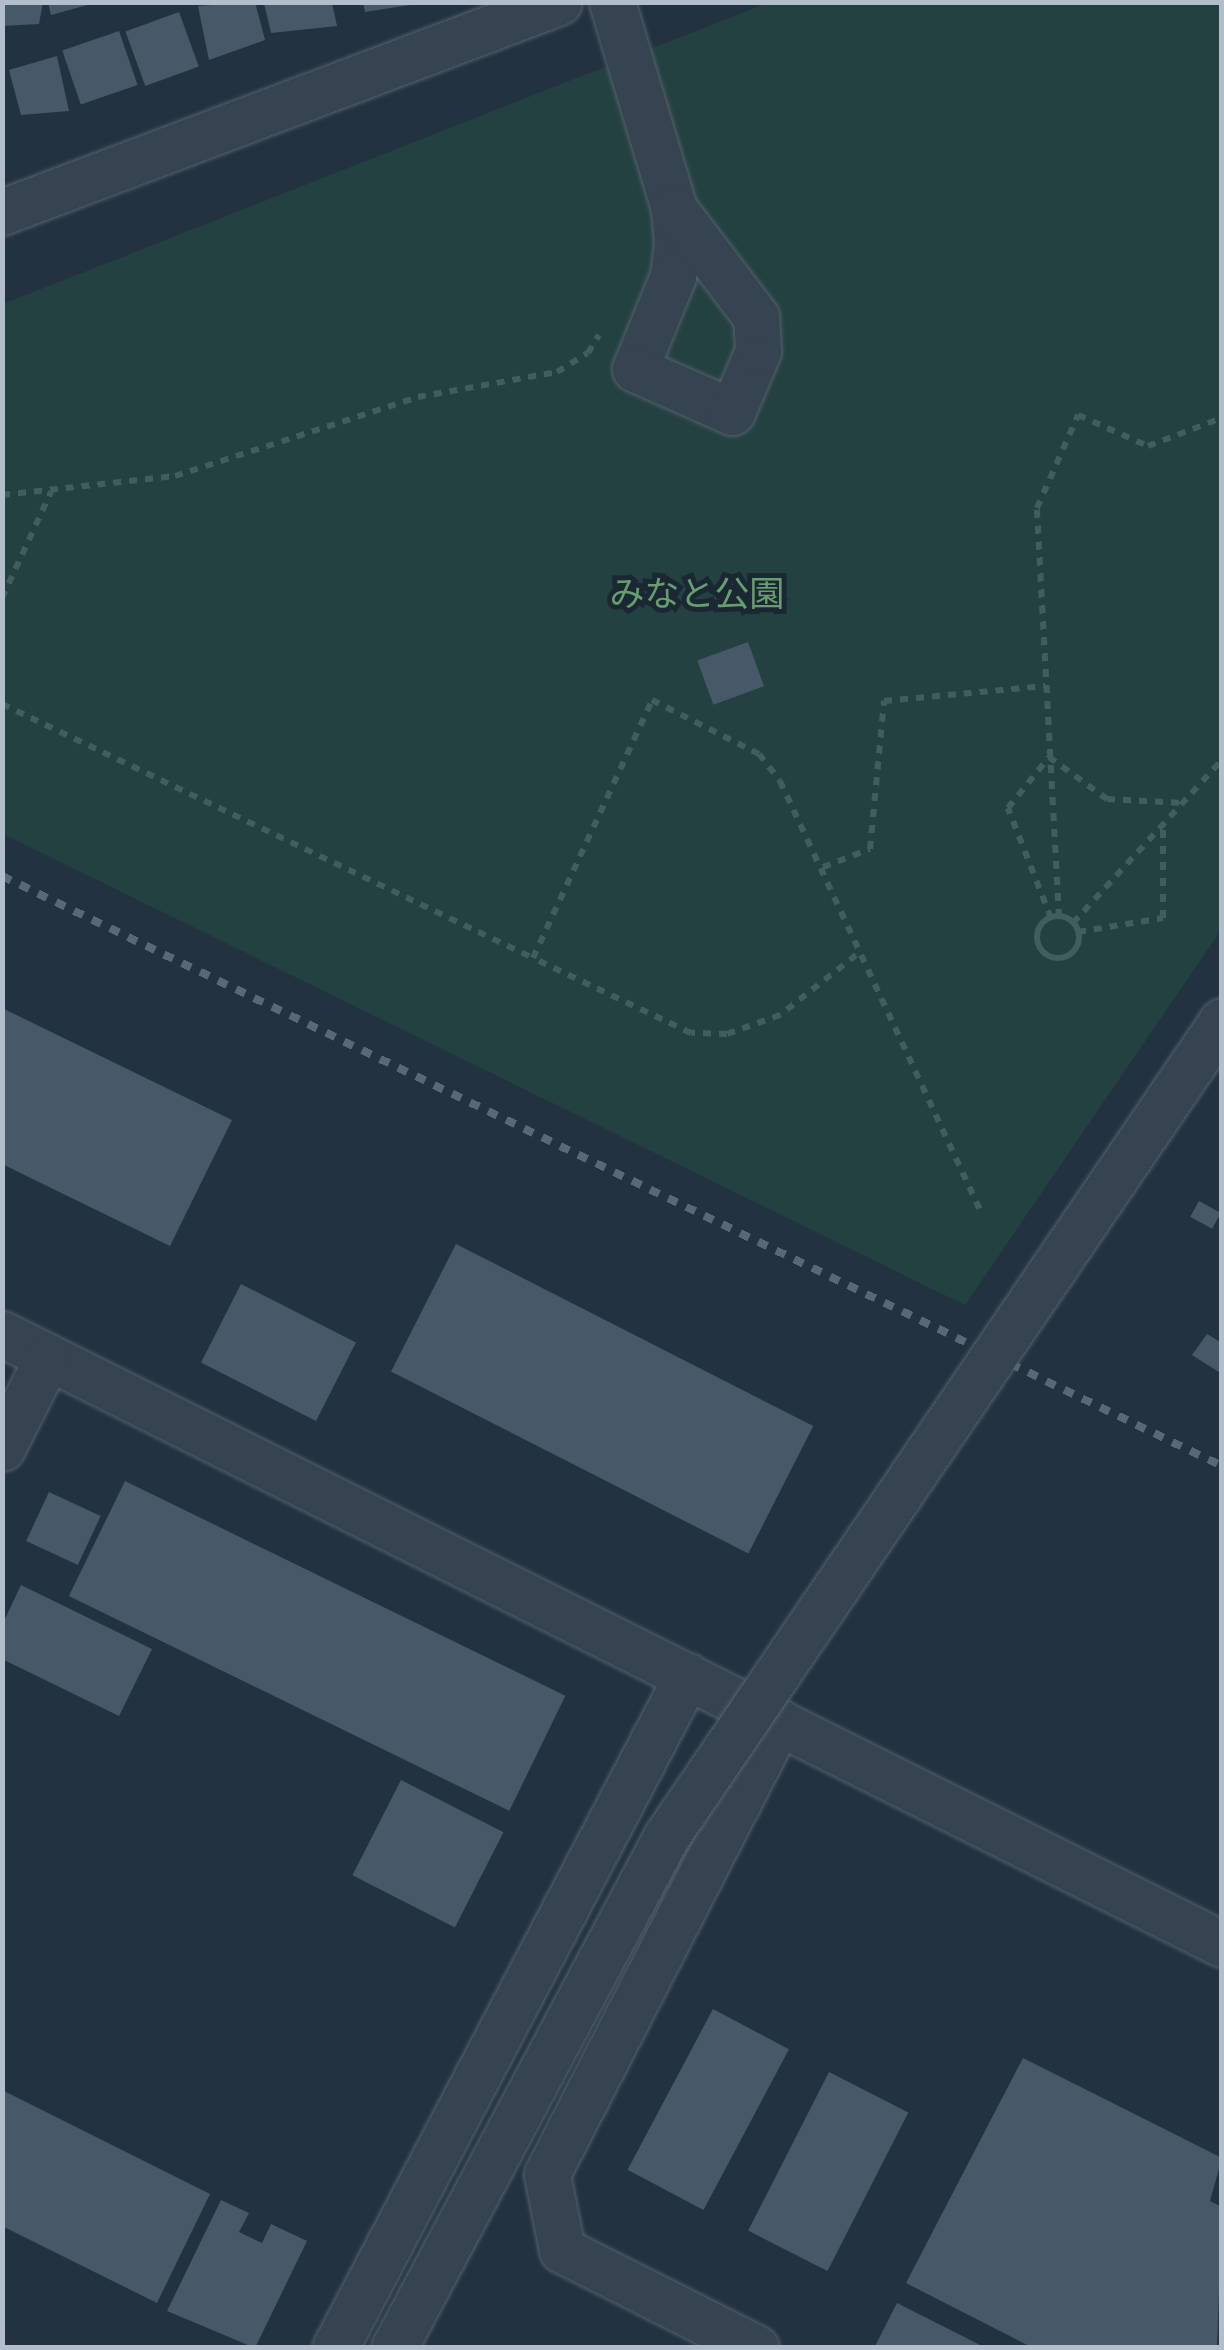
<!DOCTYPE html>
<html>
<head>
<meta charset="utf-8">
<style>
  body { margin:0 }
  #map { position:relative; width:1224px; height:2350px; overflow:hidden; background:#223240; font-family:Raleway,"Noto Sans JP",sans-serif }
  div>[style] { position:absolute }
  [style*='--x'] { left:calc(var(--x)*1px); top:calc(var(--y)*1px); width:calc(var(--w)*1px); rotate:calc(var(--a)*1deg) }
  .green>* { inset:0; background:#244141 }
  .building>* { inset:0; background:#475969; transform-origin:0 0 }
  .path>* { height:6px; margin-top:-3px; transform-origin:0; background:repeating-linear-gradient(90deg,#425d5d 0 8px,transparent 0 16px) }
  .path>.ring { margin:-3px; padding:0; box-sizing:content-box; background:none; border:6px solid #425d5d; border-radius:50% }
  .roads { filter:drop-shadow(0 0 2px #54616d) drop-shadow(0 0 2px #54616d) }
  .minor>* { height:45px; margin:-22.5px; padding:0 22.5px; transform-origin:22.5px; border-radius:22.5px; background:#364350 }
  .rail>* { height:8px; margin-top:-4px; transform-origin:0; background:repeating-linear-gradient(90deg,#576877 0 10px,transparent 0 20px) }
  .bridges { filter:drop-shadow(0 0 2px #54616d) drop-shadow(0 0 2px #54616d) }
  .minor-bridge>* { height:45px; margin:-22.5px; padding:0 22.5px; transform-origin:22.5px; border-radius:22.5px; background:#364350 }
  span { translate:-50% -50%; white-space:nowrap; text-align:center; line-height:1.15; -webkit-text-stroke:10px #1b2834; paint-order:stroke }
  .park-label { font-size:35px; color:#679e6d }
  .frame { position:absolute; inset:0; border:5px solid #b2becb; pointer-events:none }
</style>
</head>
<body>
<div id="map">
  <div class="green">
    <div style="clip-path:polygon(767px 3px,1221px 3px,1221px 930px,965px 1305px,3px 834px,3px 304px)"></div>
  </div>
  <div class="building">
    <div style="clip-path:polygon(2px 2px,43px 2px,39px 24px,2px 26px)"></div>
    <div style="clip-path:polygon(48px 2px,91px 2px,91px 4px,51px 15px)"></div>
    <div style="clip-path:polygon(255px 2px,265px 40px,209px 60px,198px 6px)"></div>
    <div style="clip-path:polygon(363px 2px,410px 2px,410px 5px,365px 12px)"></div>
    <div style="clip-path:polygon(264px 3px,332px 3px,337px 26px,271px 33px)"></div>
    <div style="left:179px;top:12px;width:58px;height:57px;rotate:70deg"></div>
    <div style="left:119px;top:31px;width:57px;height:60px;rotate:71deg"></div>
    <div style="clip-path:polygon(57px 56px,69px 111px,21px 115px,9px 70px)"></div>
    <div style="left:748px;top:642px;width:47px;height:54px;rotate:70deg"></div>
    <div style="clip-path:polygon(2px 1008px,232px 1120px,170px 1246px,2px 1164px)"></div>
    <div style="left:1199px;top:1201px;width:25px;height:18px;rotate:29deg"></div>
    <div style="left:456px;top:1244px;width:401px;height:143px;rotate:27deg"></div>
    <div style="left:241px;top:1284px;width:129px;height:88px;rotate:27deg"></div>
    <div style="clip-path:polygon(1207px 1334px,1222px 1343px,1222px 1374px,1192px 1355px)"></div>
    <div style="left:125px;top:1481px;width:490px;height:128px;rotate:26deg"></div>
    <div style="left:49px;top:1492px;width:57px;height:54px;rotate:25deg"></div>
    <div style="clip-path:polygon(21px 1585px,152px 1649px,119px 1716px,2px 1659px,2px 1625px)"></div>
    <div style="left:401px;top:1780px;width:115px;height:107px;rotate:27deg"></div>
    <div style="left:713px;top:2009px;width:86px;height:182px;rotate:28deg"></div>
    <div style="clip-path:polygon(1023px 2058px,1222px 2158px,1210px 2201px,1222px 2207px,1217px 2348px,1033px 2348px,906px 2283px)"></div>
    <div style="left:829px;top:2072px;width:89px;height:178px;rotate:27deg"></div>
    <div style="clip-path:polygon(2px 2090px,210px 2194px,157px 2303px,2px 2226px)"></div>
    <div style="clip-path:polygon(221px 2200px,249px 2213px,239px 2232px,262px 2243px,271px 2224px,307px 2241px,255px 2348px,167px 2311px)"></div>
    <div style="clip-path:polygon(897px 2303px,986px 2348px,874px 2348px)"></div>
  </div>
  <div class="path">
    <div style="--x:1222;--y:398;--w:43;--a:90"></div>
    <div style="--x:2;--y:495;--w:174;--a:-6.3"></div>
    <div style="--x:175;--y:476;--w:256;--a:-18"></div>
    <div style="--x:418;--y:397;--w:141;--a:-10.2"></div>
    <div style="--x:557;--y:372;--w:36;--a:-32"></div>
    <div style="--x:588;--y:353;--w:21;--a:-59"></div>
    <div style="--x:2;--y:598;--w:117;--a:-65.2"></div>
    <div style="--x:2;--y:704;--w:589;--a:25.56"></div>
    <div style="--x:823;--y:867;--w:50;--a:-21"></div>
    <div style="--x:870;--y:849;--w:149;--a:-84.6"></div>
    <div style="--x:884;--y:701;--w:162;--a:-5.3"></div>
    <div class="ring" style="left:1037px;top:916px;width:36px;height:36px"></div>
    <div style="--x:1059;--y:917;--w:410;--a:-93.1"></div>
    <div style="--x:1037;--y:508;--w:102;--a:-66.2"></div>
    <div style="--x:1078;--y:415;--w:77;--a:23.9"></div>
    <div style="--x:1148;--y:446;--w:76;--a:-20.8"></div>
    <div style="--x:1051;--y:918;--w:118;--a:-111.4"></div>
    <div style="--x:1008;--y:808;--w:65;--a:-51.2"></div>
    <div style="--x:1049;--y:757;--w:72;--a:35.9"></div>
    <div style="--x:1107;--y:799;--w:76;--a:3"></div>
    <div style="--x:1073;--y:923;--w:221;--a:-47.6"></div>
    <div style="--x:1078;--y:932;--w:86;--a:-9.4"></div>
    <div style="--x:1163;--y:918;--w:92;--a:-90"></div>
    <div style="--x:856;--y:955;--w:97;--a:141.7"></div>
    <div style="--x:780;--y:1015;--w:56;--a:160.3"></div>
    <div style="--x:727;--y:1034;--w:36;--a:-178"></div>
    <div style="--x:691;--y:1033;--w:175;--a:-154.6"></div>
    <div style="--x:533;--y:958;--w:284;--a:-65.2"></div>
    <div style="--x:652;--y:700;--w:120;--a:26.8"></div>
    <div style="--x:759;--y:754;--w:34;--a:52"></div>
    <div style="--x:780;--y:781;--w:472;--a:65"></div>
  </div>
  <div class="roads">
    <div class="minor">
      <div style="--x:612;--y:2;--w:216;--a:73.3"></div>
      <div style="--x:674;--y:209;--w:35;--a:85"></div>
      <div style="--x:677;--y:244;--w:32;--a:97"></div>
      <div style="--x:673;--y:276;--w:100;--a:112.2"></div>
      <div style="--x:635;--y:369;--w:106;--a:23.9"></div>
      <div style="--x:732;--y:412;--w:66;--a:-66.9"></div>
      <div style="--x:758;--y:351;--w:34;--a:-93"></div>
      <div style="--x:756;--y:317;--w:136;--a:-127.2"></div>
      <div style="--x:2;--y:212;--w:595;--a:-20.66"></div>
      <div style="--x:2;--y:1334;--w:1364;--a:26.57"></div>
      <div style="--x:2;--y:1448;--w:102;--a:-63.2"></div>
      <div style="--x:335;--y:2348;--w:759;--a:-62.35"></div>
      <div style="--x:756;--y:2348;--w:217;--a:-153.2"></div>
      <div style="--x:562;--y:2250;--w:77;--a:-101.2"></div>
      <div style="--x:547;--y:2174;--w:508;--a:-62.83"></div>
    </div>
  </div>
  <div class="rail">
    <div style="--x:2;--y:876;--w:1355;--a:25.81"></div>
  </div>
  <div class="bridges">
    <div class="minor-bridge">
      <div style="--x:394;--y:2348;--w:579;--a:-61.97"></div>
      <div style="--x:666;--y:1837;--w:987;--a:-55.73"></div>
    </div>
  </div>
  <div class="park-label">
    <span style="left:697px;top:594px">みなと公園</span>
  </div>
  <div class="frame"></div>
</div>
</body>
</html>
